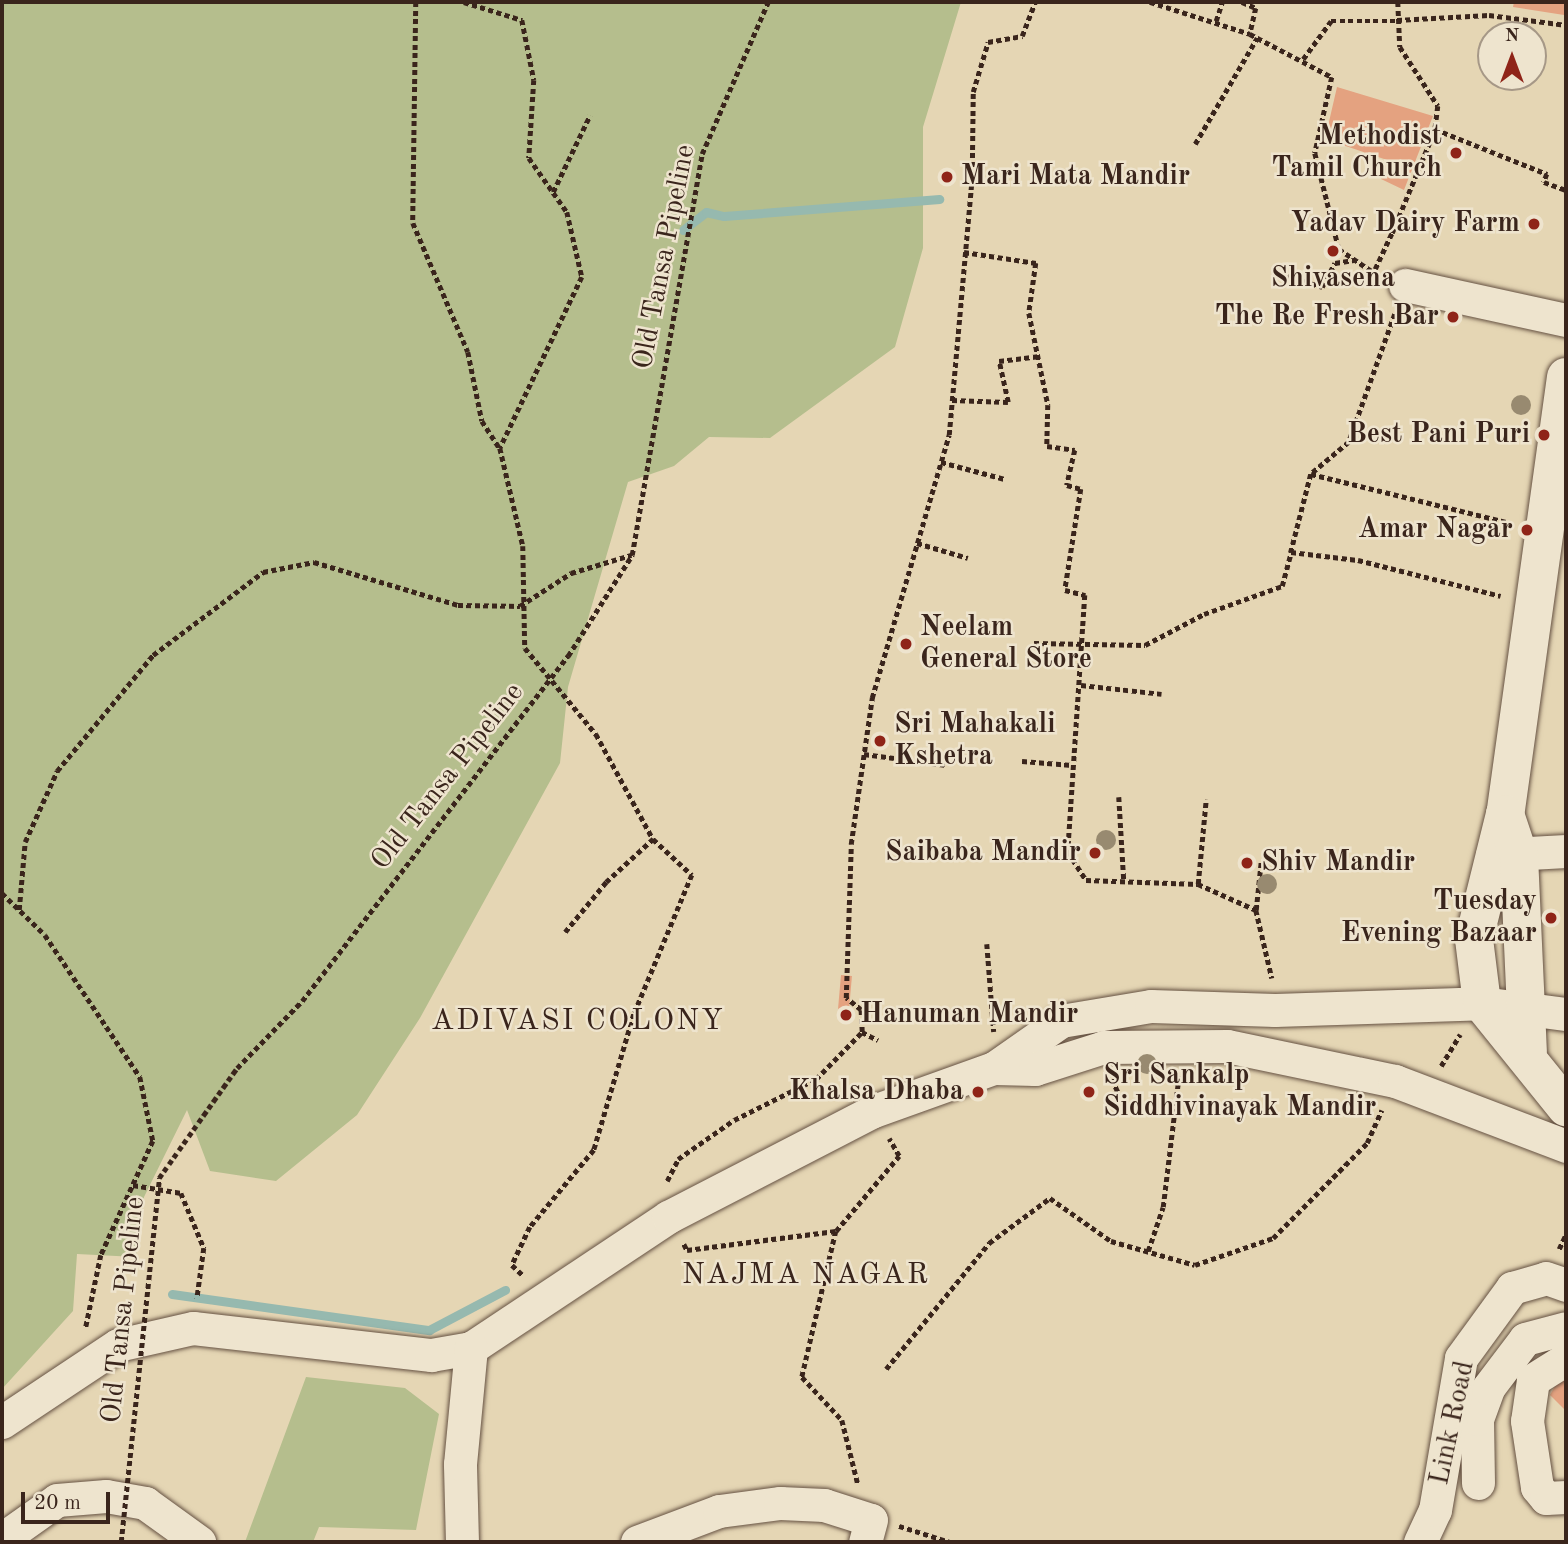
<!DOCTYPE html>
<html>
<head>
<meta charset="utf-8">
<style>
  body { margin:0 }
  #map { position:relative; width:1568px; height:1544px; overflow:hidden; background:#e5d6b4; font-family:"Old Standard TT",serif }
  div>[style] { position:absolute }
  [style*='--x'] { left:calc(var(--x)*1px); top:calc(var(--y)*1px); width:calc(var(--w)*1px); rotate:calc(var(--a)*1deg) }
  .green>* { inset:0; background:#b5be8d }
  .stream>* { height:9px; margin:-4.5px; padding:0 4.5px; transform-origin:4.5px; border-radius:4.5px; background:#96b9af }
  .building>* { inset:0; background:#e4a280; transform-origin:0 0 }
  .path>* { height:4.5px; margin-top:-2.25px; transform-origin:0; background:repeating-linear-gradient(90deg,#3a251c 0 5px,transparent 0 8.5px) }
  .roads { filter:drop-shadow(0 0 2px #655142) drop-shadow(0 0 2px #655142) }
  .minor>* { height:33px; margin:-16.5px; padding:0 16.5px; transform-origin:16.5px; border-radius:16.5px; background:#eee4ce }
  .tertiary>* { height:38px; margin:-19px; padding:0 19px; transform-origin:19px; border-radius:19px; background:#eee4ce }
  .path-bridge>* { height:4.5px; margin-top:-2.25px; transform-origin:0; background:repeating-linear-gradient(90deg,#3a251c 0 5px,transparent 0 8.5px) }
  .trees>* { width:20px; height:20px; margin:-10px; border-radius:50%; background:#988a70 }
  .dots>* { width:19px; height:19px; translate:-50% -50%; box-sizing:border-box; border:4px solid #eee4ce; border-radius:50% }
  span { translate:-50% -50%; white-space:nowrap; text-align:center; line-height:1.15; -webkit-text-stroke:5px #eee4ce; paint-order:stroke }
  .poi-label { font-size:28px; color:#3a251c; font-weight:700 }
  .right { translate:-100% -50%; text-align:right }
  .left { translate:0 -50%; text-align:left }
  .street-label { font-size:28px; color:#3a251c }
  .neighbourhood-label { font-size:30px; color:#3a251c; letter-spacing:2px }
  .frame { position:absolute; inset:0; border:4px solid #3a251c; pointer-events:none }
  .north { position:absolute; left:1477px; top:21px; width:70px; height:70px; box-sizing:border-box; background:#eee4ce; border:2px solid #a69887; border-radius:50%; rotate:0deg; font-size:19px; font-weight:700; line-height:28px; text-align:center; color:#3a251c }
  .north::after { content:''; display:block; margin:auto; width:24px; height:32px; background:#8f2418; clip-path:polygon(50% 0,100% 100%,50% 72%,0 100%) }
  .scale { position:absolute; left:21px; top:1492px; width:89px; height:32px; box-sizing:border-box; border:4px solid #3a251c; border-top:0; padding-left:9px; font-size:21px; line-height:24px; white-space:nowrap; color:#3a251c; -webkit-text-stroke:5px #eee4ce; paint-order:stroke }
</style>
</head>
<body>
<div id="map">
  <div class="green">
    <div style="clip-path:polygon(2px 2px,961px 2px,923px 127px,923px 248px,895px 347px,770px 438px,709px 437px,674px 466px,628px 482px,568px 687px,560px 763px,420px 1018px,357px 1115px,276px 1181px,210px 1171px,187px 1110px,144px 1197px,136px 1257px,77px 1254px,73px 1311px,2px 1389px)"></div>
    <div style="clip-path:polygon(306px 1377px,405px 1388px,439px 1414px,416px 1530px,319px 1527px,313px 1542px,245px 1542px)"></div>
  </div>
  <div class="stream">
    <div style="--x:683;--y:230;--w:29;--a:-38"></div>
    <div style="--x:706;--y:212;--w:18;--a:13"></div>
    <div style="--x:724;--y:216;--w:216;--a:-4.5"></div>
    <div style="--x:172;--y:1294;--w:260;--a:8"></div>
    <div style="--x:429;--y:1330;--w:86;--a:-27.8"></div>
  </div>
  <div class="building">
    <div style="clip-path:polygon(1514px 2px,1566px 2px,1564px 15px,1513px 7px)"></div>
    <div style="clip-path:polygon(1337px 87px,1433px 116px,1404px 190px,1381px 179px,1387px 160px,1325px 139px)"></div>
    <div style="left:841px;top:975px;width:11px;height:34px;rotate:5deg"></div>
    <div style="clip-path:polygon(1564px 1370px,1566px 1370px,1566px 1411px,1550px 1395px)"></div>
  </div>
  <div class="path">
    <div style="--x:416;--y:2;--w:221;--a:90.8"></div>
    <div style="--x:413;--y:223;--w:140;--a:66.9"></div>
    <div style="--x:468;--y:352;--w:70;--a:78.5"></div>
    <div style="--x:482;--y:421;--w:31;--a:57"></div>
    <div style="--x:464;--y:2;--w:61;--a:17.2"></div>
    <div style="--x:522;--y:20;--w:61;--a:78.7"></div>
    <div style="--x:534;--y:80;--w:78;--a:93.7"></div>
    <div style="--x:529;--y:158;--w:66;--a:54.9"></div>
    <div style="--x:567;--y:212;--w:67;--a:77"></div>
    <div style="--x:582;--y:277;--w:190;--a:115.6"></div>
    <div style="--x:500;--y:448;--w:101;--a:76.8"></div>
    <div style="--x:523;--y:546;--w:102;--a:88.9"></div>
    <div style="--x:525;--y:648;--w:112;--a:50.5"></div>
    <div style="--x:596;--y:734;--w:119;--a:61.5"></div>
    <div style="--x:653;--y:839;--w:53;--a:42.7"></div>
    <div style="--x:692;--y:875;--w:151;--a:112.6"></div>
    <div style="--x:634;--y:1014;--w:142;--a:106.4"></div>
    <div style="--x:594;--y:1150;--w:100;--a:129.7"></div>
    <div style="--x:530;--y:1227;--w:42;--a:115.3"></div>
    <div style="--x:512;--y:1265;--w:16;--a:43"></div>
    <div style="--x:1150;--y:2;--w:105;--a:17.7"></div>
    <div style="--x:1250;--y:34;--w:93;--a:27.7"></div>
    <div style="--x:1332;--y:77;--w:78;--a:102.6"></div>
    <div style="--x:1315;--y:153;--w:99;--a:76"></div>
    <div style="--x:1339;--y:249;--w:45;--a:34"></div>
    <div style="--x:1242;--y:2;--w:15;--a:23"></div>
    <div style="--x:1256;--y:8;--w:27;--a:103"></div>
    <div style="--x:1398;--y:2;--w:45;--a:87.5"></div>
    <div style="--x:1400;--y:47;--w:70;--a:57.2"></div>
    <div style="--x:1438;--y:106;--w:23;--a:97"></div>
    <div style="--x:1435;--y:129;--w:121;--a:21.9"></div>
    <div style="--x:1547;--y:174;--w:9;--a:111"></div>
    <div style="--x:1544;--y:182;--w:23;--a:20"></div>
    <div style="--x:1397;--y:20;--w:92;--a:-3.1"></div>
    <div style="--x:1489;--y:15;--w:78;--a:7.4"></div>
    <div style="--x:1216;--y:21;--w:20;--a:-72"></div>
    <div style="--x:1303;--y:59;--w:47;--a:-53.6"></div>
    <div style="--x:1331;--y:21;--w:66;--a:0"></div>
    <div style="--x:1195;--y:144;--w:123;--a:-59.7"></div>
    <div style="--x:553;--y:192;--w:85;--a:-64.3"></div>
    <div style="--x:1392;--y:233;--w:113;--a:-67.5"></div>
    <div style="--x:964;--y:252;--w:73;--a:8.7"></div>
    <div style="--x:1036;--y:263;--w:50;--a:98"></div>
    <div style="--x:1029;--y:313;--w:94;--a:78.3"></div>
    <div style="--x:1048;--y:405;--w:41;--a:91.4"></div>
    <div style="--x:1047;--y:446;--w:28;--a:8"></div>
    <div style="--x:1075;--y:450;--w:36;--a:103"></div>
    <div style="--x:1067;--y:485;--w:15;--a:16"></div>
    <div style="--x:1081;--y:489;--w:102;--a:99"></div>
    <div style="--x:1065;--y:590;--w:21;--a:14"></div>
    <div style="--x:1085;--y:595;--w:258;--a:93.8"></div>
    <div style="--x:1068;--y:852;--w:33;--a:57"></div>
    <div style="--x:1086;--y:880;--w:112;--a:2"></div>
    <div style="--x:1198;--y:884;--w:64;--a:24.1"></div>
    <div style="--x:1256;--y:910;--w:70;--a:76.8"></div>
    <div style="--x:1375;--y:269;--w:40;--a:-65"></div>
    <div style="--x:1287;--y:276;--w:37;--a:17"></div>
    <div style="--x:1322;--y:287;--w:27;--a:-62"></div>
    <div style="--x:1335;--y:263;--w:19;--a:-9"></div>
    <div style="--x:1395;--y:314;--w:136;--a:109.8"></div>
    <div style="--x:1349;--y:442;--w:50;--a:139.9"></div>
    <div style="--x:1311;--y:474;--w:81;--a:104.4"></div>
    <div style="--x:1291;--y:552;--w:67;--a:6.8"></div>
    <div style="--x:1358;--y:560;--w:147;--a:14.1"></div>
    <div style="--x:952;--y:400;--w:56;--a:2"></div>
    <div style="--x:1008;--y:402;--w:42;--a:-102.4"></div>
    <div style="--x:999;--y:361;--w:39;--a:-7"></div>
    <div style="--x:941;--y:462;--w:66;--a:14.9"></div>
    <div style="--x:1311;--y:474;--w:206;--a:13.8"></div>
    <div style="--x:917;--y:543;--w:53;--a:16.4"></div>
    <div style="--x:1034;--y:643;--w:111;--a:1"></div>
    <div style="--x:1145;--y:645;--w:67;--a:-27.7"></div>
    <div style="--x:1204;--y:614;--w:83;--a:-19.7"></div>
    <div style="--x:1282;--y:586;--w:35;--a:-75"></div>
    <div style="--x:1081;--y:685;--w:81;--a:6.3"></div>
    <div style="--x:864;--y:754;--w:83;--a:7.6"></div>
    <div style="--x:1022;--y:761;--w:50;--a:4.6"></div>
    <div style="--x:1119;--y:797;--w:84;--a:86.6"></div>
    <div style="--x:1198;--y:884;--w:85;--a:-84.6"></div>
    <div style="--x:2;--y:893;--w:60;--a:44.3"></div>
    <div style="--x:45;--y:935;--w:171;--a:56.2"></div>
    <div style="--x:140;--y:1077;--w:65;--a:78.5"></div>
    <div style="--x:153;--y:1141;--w:125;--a:114.5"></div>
    <div style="--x:101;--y:1255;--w:74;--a:101.8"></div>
    <div style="--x:19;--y:910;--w:68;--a:-85"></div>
    <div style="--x:25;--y:842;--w:78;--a:-65.7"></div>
    <div style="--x:57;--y:771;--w:151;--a:-50.4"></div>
    <div style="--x:153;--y:655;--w:138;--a:-37"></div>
    <div style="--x:263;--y:572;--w:52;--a:-11.1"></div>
    <div style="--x:314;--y:562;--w:150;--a:16.6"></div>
    <div style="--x:458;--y:605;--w:62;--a:0.9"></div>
    <div style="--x:520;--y:606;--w:61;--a:-32.9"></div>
    <div style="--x:571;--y:573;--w:63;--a:-16.7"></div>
    <div style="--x:1256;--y:910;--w:48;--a:-84.1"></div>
    <div style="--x:565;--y:932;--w:65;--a:-50.6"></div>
    <div style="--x:606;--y:882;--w:64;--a:-42.5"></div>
    <div style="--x:987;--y:944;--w:88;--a:85.5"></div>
    <div style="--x:862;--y:1032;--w:22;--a:-93"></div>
    <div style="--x:861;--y:1010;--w:19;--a:-141"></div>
    <div style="--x:846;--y:998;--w:154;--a:-88.1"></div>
    <div style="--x:851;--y:844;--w:148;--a:-81.8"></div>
    <div style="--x:872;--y:698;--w:274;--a:-73.7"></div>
    <div style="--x:949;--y:435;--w:261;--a:-84.9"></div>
    <div style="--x:972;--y:175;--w:83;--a:-89.3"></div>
    <div style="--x:973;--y:92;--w:52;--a:-73.3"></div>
    <div style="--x:988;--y:42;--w:35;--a:-10"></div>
    <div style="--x:1022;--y:36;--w:36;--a:-69"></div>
    <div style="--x:1441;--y:1066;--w:37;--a:-59"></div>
    <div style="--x:237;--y:1068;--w:93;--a:-45.9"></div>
    <div style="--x:302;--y:1001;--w:436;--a:-52.4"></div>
    <div style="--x:568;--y:656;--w:120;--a:-57.6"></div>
    <div style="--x:632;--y:555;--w:407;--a:-80.1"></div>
    <div style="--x:702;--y:154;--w:166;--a:-66.5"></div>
    <div style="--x:1112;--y:1079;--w:17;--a:65"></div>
    <div style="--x:667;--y:1181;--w:25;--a:-63"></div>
    <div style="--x:678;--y:1159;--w:68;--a:-34.9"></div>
    <div style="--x:734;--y:1120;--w:92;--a:-26.6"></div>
    <div style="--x:816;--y:1079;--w:66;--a:-45.6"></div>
    <div style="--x:862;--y:1032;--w:18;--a:27"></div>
    <div style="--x:133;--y:1185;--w:49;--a:9.5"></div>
    <div style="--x:181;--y:1193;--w:60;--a:67.3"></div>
    <div style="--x:204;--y:1248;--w:51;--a:97.8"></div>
    <div style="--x:836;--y:1231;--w:150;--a:103.1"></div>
    <div style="--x:802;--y:1377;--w:59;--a:47.1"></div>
    <div style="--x:842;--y:1420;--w:66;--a:76"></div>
    <div style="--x:684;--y:1244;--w:7;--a:63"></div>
    <div style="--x:687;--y:1250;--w:150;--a:-7.3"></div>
    <div style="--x:836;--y:1231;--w:98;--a:-50"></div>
    <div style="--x:899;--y:1156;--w:20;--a:-120"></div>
    <div style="--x:1559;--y:1249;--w:17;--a:-65"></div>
    <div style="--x:1148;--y:1251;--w:46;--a:-71.2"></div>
    <div style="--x:1163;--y:1207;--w:133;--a:-83.1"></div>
    <div style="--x:886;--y:1369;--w:163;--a:-50.7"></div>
    <div style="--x:989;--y:1243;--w:76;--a:-36.4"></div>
    <div style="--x:1050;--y:1198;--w:75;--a:35.2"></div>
    <div style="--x:1111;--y:1241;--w:87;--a:15.9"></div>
    <div style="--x:1195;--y:1265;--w:83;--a:-19.1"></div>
    <div style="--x:1273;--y:1238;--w:134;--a:-45.3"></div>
    <div style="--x:1367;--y:1143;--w:36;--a:-66"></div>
    <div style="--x:899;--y:1526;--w:53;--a:17.4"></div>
  </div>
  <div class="roads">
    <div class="minor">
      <div style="--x:1405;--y:285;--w:165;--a:12.3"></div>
      <div style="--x:1492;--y:855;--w:74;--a:-3.1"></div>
      <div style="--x:994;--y:1068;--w:82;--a:-35"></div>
      <div style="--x:1061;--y:1021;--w:91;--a:-9.5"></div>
      <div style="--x:1151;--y:1006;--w:124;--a:1.8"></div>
      <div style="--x:1275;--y:1010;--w:207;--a:-1.9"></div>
      <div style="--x:1482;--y:1003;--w:85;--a:7.5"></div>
      <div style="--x:1566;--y:1359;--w:39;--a:148"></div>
      <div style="--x:1533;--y:1380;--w:41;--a:98.3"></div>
      <div style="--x:1527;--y:1421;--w:67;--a:81.4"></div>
      <div style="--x:1537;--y:1487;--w:14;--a:51"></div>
      <div style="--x:1546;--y:1498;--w:20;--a:-3"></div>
      <div style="--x:2;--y:1422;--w:139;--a:-33.6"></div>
      <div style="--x:118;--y:1345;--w:77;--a:-12.8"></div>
      <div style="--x:193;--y:1328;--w:240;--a:6.5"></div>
      <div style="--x:431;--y:1355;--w:41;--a:-9.9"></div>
      <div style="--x:471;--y:1348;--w:237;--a:-33.6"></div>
      <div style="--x:668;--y:1217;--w:229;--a:-27.3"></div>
      <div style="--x:871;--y:1112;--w:131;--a:-19.7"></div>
      <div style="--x:994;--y:1068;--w:41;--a:1.4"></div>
      <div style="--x:1035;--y:1069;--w:72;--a:-17.7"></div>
      <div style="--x:1104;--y:1047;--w:123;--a:-0.5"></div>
      <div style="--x:1227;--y:1046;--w:172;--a:11.8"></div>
      <div style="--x:1395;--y:1081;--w:183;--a:20.8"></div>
      <div style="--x:1478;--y:1483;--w:64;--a:-90.9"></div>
      <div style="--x:1477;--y:1419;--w:33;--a:-70"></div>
      <div style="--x:1488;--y:1388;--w:61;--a:-52.9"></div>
      <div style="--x:1525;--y:1339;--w:42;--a:-15"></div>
      <div style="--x:2;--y:1539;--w:67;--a:-35.3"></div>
      <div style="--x:57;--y:1500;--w:49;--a:-4.7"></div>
      <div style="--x:106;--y:1496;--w:40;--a:10"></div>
      <div style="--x:145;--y:1503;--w:67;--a:35.8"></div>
      <div style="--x:462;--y:1542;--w:78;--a:-91.5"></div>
      <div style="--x:460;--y:1464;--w:117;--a:-84.6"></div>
      <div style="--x:637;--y:1542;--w:88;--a:-20.7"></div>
      <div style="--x:719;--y:1511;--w:62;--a:-7.5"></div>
      <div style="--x:780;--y:1503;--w:44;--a:2.6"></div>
      <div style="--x:824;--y:1505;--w:49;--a:17.7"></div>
      <div style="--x:871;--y:1520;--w:23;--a:105"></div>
      <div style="--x:1420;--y:1542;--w:35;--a:-65"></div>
      <div style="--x:1435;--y:1510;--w:154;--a:-80.3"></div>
      <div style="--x:1461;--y:1358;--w:87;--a:-53.9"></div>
      <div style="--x:1512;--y:1288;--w:35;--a:-16"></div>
      <div style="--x:1546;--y:1278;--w:21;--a:19"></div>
    </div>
    <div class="tertiary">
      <div style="--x:1566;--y:377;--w:441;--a:97.9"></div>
      <div style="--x:1505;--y:814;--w:129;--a:103.9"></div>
      <div style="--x:1474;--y:939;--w:64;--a:82.9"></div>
      <div style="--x:1482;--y:1003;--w:134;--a:51.1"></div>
      <div style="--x:1505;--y:814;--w:44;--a:71.6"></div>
      <div style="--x:1519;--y:856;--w:196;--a:87.4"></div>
    </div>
  </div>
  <div class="path-bridge">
    <div style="--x:121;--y:1542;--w:366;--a:-84"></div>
    <div style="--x:159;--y:1178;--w:135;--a:-54.7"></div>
  </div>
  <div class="trees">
    <div style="left:1521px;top:405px"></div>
    <div style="left:1106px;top:840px"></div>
    <div style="left:1267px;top:884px"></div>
    <div style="left:1147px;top:1064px"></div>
  </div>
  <div class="dots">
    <div style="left:1456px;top:153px;background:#8f2418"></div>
    <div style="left:947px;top:177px;background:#8f2418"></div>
    <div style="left:1534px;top:224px;background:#8f2418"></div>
    <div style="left:1333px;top:251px;background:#8f2418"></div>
    <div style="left:1453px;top:317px;background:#8f2418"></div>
    <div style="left:1544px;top:435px;background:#8f2418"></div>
    <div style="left:1527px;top:530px;background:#8f2418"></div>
    <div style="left:906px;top:644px;background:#8f2418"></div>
    <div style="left:880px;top:741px;background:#8f2418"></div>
    <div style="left:1095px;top:853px;background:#8f2418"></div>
    <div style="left:1247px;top:863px;background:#8f2418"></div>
    <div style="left:1551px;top:918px;background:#8f2418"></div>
    <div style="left:846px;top:1015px;background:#8f2418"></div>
    <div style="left:978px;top:1092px;background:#8f2418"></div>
    <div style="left:1089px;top:1092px;background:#8f2418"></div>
  </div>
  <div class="poi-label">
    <span class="right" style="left:1442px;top:153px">Methodist<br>Tamil Church</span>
    <span class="left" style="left:961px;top:177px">Mari Mata Mandir</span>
    <span class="right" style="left:1520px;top:224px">Yadav Dairy Farm</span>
    <span style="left:1333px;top:279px">Shivasena</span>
    <span class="right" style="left:1439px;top:317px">The Re Fresh Bar</span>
    <span class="right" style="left:1530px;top:435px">Best Pani Puri</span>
    <span class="right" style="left:1513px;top:530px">Amar Nagar</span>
    <span class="left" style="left:920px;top:644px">Neelam<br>General Store</span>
    <span class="left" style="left:894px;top:741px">Sri Mahakali<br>Kshetra</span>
    <span class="right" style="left:1081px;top:853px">Saibaba Mandir</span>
    <span class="left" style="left:1261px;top:863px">Shiv Mandir</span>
    <span class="right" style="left:1537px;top:918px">Tuesday<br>Evening Bazaar</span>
    <span class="left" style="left:860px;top:1015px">Hanuman Mandir</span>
    <span class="left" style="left:1103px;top:1092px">Sri Sankalp<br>Siddhivinayak Mandir</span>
    <span class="right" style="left:964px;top:1092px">Khalsa Dhaba</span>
  </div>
  <div class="street-label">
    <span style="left:665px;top:257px;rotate:-79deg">Old Tansa Pipeline</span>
    <span style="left:448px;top:777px;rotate:-52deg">Old Tansa Pipeline</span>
    <span style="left:124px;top:1310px;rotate:-84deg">Old Tansa Pipeline</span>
    <span style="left:1453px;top:1423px;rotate:-78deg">Link Road</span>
  </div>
  <div class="neighbourhood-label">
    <span style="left:578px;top:1021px">ADIVASI COLONY</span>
    <span style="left:806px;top:1275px">NAJMA NAGAR</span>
  </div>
  <div class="frame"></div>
  <div class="north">N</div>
  <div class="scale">20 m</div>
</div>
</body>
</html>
